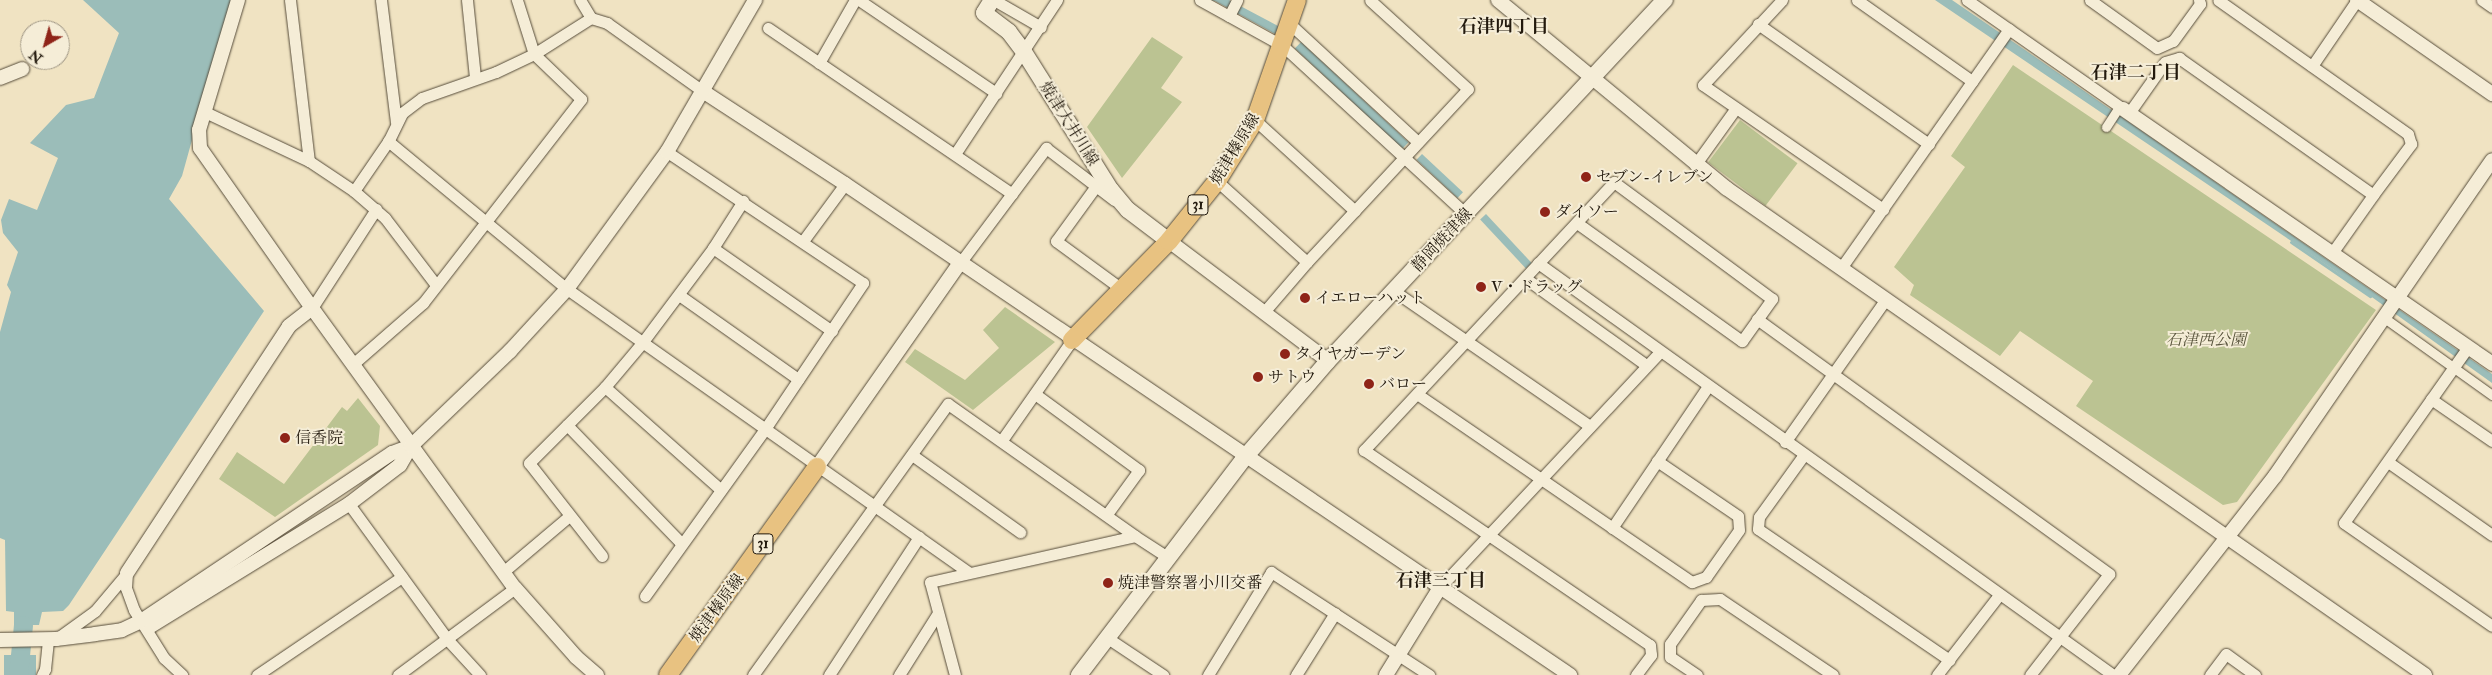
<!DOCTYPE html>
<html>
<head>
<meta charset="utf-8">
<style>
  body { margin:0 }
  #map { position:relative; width:2492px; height:675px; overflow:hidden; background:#f0e3c2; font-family:"IM FELL Double Pica","Noto Serif JP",serif }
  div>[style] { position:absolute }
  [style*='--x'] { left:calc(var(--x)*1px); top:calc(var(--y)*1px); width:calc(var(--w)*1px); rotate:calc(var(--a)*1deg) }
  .green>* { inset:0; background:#bbc392; transform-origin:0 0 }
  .water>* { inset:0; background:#9bbdb9; transform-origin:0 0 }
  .stream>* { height:3px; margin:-1.5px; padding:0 1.5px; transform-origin:1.5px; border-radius:1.5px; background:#9bbdb9 }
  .river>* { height:19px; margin:-9.5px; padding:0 9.5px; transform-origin:9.5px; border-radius:9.5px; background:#9bbdb9 }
  .roads { filter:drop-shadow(0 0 1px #564c3a) drop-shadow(0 0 1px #564c3a) }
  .pedestrian>* { height:9px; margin:-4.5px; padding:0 4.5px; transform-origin:4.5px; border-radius:4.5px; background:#f5edd7 }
  .minor>* { height:11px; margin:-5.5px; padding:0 5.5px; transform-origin:5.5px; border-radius:5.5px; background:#f5edd7 }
  .tertiary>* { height:14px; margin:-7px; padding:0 7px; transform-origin:7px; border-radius:7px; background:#f5edd7 }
  .secondary>* { height:16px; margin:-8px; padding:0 8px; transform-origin:8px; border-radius:8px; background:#f5edd7 }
  .primary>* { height:18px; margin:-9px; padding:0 9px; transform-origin:9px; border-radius:9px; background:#e8c281 }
  .dots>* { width:14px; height:14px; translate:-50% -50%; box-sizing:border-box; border:2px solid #f5edd7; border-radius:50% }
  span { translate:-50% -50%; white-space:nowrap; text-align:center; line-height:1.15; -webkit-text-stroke:4px #f5edd7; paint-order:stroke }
  .shield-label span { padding:1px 4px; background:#f5edd7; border:1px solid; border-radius:4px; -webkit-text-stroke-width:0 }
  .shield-label { font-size:15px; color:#22190d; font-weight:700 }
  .street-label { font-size:16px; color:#22190d }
  .poi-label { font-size:16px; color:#22190d }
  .left { translate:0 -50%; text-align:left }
  .park-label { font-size:16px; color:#58543c; font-style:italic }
  .neighbourhood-label { font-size:18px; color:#22190d; font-weight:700 }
  .north { position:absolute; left:20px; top:20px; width:50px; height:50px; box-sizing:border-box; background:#f5edd7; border:1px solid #a19886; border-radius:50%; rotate:218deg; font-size:14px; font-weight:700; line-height:20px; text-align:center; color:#22190d }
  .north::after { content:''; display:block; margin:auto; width:18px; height:22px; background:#8f2418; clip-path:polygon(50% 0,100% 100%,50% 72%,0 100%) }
</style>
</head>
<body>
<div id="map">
  <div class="green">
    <div style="clip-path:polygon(1152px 37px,1183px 57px,1161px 88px,1182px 102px,1122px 178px,1087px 127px)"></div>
    <div style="clip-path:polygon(2013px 65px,2376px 310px,2237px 502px,2223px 505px,2076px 406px,2093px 381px,2020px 331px,2000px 356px,1910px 295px,1914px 285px,1894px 267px,1965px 167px,1951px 156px)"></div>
    <div style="left:1740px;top:120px;width:72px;height:53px;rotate:37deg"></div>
    <div style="clip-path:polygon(1005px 307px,1055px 342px,973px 410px,905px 362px,915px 349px,965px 380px,999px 348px,983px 330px)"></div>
    <div style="clip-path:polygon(358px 398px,380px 426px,378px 445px,275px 517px,219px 479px,237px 452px,284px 484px,342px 407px,347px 411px)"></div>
  </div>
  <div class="water">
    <div style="clip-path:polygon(83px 0,231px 0,182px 176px,169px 199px,264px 311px,69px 605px,63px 611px,42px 612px,39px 625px,14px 625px,14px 612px,6px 611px,5px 540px,0 538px,0 332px,11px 292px,7px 285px,18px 252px,3px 233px,1px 220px,9px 199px,37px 210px,58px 158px,30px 143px,66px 105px,94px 98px,119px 33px)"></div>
    <div style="clip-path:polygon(1207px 0,1229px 0,1280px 27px,1275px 34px,1215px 1px)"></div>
    <div style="clip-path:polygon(1935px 0,1952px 0,2028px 52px,2492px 374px,2492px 383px,2334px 270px)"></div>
    <div style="left:1301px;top:42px;width:147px;height:9px;rotate:43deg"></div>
    <div style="left:1422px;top:154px;width:56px;height:8px;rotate:43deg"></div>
    <div style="left:1486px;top:214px;width:67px;height:8px;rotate:47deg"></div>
    <div style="left:4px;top:655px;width:32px;height:20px"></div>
  </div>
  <div class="stream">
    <div style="--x:2291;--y:242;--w:96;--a:34.4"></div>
  </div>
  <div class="river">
    <div style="--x:18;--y:675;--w:50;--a:-84.3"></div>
  </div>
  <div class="roads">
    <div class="pedestrian">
      <div style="--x:2106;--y:127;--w:24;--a:-57"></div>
      <div style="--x:2383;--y:317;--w:134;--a:35.6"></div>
    </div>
    <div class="minor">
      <div style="--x:290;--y:0;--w:162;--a:83.3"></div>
      <div style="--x:381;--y:0;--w:123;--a:83"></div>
      <div style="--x:467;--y:0;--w:78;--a:84.1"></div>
      <div style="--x:859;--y:0;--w:166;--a:34.2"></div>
      <div style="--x:994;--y:0;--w:54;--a:29.9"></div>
      <div style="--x:1200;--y:0;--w:95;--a:29"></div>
      <div style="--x:1283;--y:46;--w:248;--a:42.6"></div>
      <div style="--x:1782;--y:0;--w:116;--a:132.9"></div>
      <div style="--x:1703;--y:85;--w:219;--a:34.6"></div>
      <div style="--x:1857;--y:0;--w:141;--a:35.2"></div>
      <div style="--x:1967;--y:0;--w:190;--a:34.9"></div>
      <div style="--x:2090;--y:0;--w:82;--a:35.6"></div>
      <div style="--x:2157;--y:48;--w:17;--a:-24"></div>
      <div style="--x:2173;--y:41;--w:46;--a:-53.9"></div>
      <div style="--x:2200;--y:4;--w:4;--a:-104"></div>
      <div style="--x:2482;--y:0;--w:12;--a:35"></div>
      <div style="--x:1229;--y:16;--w:18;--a:-63"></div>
      <div style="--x:591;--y:18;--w:17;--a:17"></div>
      <div style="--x:607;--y:23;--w:119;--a:35.4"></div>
      <div style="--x:1290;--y:24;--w:174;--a:42.7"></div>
      <div style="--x:1758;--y:24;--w:209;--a:35.1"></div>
      <div style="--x:768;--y:28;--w:295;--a:34.2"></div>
      <div style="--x:819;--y:63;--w:73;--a:-60.3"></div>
      <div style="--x:2312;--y:66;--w:80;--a:-55.7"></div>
      <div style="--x:205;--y:112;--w:115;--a:25.2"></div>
      <div style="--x:309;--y:161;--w:54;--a:33.7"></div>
      <div style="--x:354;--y:191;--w:41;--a:41.1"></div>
      <div style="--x:385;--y:218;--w:84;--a:52.7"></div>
      <div style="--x:2129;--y:113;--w:62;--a:-54.8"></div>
      <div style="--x:2165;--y:62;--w:15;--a:-16"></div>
      <div style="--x:2179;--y:58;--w:237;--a:35.2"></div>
      <div style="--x:2373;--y:195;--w:64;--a:-53.3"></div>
      <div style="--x:2411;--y:144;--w:10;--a:-107"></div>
      <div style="--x:2408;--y:134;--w:232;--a:-144.8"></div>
      <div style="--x:1255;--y:120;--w:135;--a:42.3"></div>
      <div style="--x:388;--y:141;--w:232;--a:39.6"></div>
      <div style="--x:567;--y:289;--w:491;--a:35.2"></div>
      <div style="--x:955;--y:154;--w:185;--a:-56.5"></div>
      <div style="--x:1695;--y:165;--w:70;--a:-54.3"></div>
      <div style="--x:1217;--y:181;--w:121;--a:42"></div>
      <div style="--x:1096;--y:186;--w:68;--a:126"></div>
      <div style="--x:1056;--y:241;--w:83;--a:36.2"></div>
      <div style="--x:354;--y:191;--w:62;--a:-55.5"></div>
      <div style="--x:389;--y:140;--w:30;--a:-64"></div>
      <div style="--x:402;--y:113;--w:25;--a:-37"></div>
      <div style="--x:422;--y:98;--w:78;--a:-19.4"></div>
      <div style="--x:496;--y:72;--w:42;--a:-25.3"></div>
      <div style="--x:534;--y:54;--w:67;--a:-32.3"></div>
      <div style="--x:591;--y:18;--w:21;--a:-121"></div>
      <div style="--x:1577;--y:223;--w:203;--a:35.6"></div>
      <div style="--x:1742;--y:341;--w:52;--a:-54.5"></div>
      <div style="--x:1772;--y:299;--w:197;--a:-143.5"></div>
      <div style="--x:1614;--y:182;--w:367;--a:133"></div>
      <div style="--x:1364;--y:450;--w:346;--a:34.3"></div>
      <div style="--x:1650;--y:645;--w:10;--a:84"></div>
      <div style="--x:1651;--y:655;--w:25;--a:127"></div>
      <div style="--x:803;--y:241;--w:71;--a:-53.6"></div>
      <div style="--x:713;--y:248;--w:145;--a:34.9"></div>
      <div style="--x:2332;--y:253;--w:71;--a:-54.7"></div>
      <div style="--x:960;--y:263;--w:144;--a:-53.2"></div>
      <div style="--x:1046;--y:148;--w:86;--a:37.4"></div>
      <div style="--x:1538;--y:263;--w:707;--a:35.62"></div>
      <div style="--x:1841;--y:268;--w:292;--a:-54.9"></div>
      <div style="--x:1525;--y:278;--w:149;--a:35.7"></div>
      <div style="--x:1394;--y:291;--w:238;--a:34.6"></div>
      <div style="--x:679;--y:295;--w:146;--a:35.2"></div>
      <div style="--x:312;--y:308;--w:118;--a:-57.1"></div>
      <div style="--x:1264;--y:312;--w:66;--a:-49.3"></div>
      <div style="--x:1307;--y:262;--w:236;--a:-47.1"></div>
      <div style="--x:1468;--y:89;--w:132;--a:-137.8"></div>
      <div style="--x:1757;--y:319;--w:435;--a:35.9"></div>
      <div style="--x:2109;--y:574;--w:128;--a:128"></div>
      <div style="--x:2468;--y:347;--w:215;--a:125.2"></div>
      <div style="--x:2344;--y:523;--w:180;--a:34.8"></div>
      <div style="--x:353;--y:364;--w:93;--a:-41.1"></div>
      <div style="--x:423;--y:303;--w:258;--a:-52.2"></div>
      <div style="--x:581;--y:99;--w:65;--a:-136.2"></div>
      <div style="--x:534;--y:54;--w:57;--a:-107.5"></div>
      <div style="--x:605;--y:387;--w:155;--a:41.6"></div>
      <div style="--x:1035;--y:394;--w:129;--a:36.2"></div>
      <div style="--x:1139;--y:470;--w:54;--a:126"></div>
      <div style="--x:1417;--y:394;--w:333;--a:34.4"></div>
      <div style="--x:1692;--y:582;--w:15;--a:-20"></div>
      <div style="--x:1706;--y:577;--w:57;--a:-54.9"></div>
      <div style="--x:1739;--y:530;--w:14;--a:-94"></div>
      <div style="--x:1738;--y:516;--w:98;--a:-145.8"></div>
      <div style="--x:2431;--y:399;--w:74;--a:34.5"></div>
      <div style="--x:567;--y:425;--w:165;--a:46"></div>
      <div style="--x:1002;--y:440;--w:122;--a:-55"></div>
      <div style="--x:1785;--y:442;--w:174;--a:-54.8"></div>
      <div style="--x:912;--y:455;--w:133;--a:35.5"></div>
      <div style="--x:1803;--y:456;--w:75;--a:125.8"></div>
      <div style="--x:1759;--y:517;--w:12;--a:95"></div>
      <div style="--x:1758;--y:529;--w:232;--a:34.4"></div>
      <div style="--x:2388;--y:462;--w:127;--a:35.1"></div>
      <div style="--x:349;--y:504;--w:167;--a:54"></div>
      <div style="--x:447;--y:639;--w:49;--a:47.5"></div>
      <div style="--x:1612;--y:528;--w:171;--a:-55.9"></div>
      <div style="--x:602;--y:556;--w:118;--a:-128.1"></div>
      <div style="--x:529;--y:463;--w:107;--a:-45"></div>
      <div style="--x:605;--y:387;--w:57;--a:-49.9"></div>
      <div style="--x:642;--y:343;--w:119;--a:-53.2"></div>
      <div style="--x:713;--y:248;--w:56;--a:-57.4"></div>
      <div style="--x:503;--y:572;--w:85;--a:-40.2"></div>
      <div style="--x:127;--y:573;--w:15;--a:94"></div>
      <div style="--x:126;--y:588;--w:23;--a:70"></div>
      <div style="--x:134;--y:610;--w:57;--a:58"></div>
      <div style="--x:164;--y:658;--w:25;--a:43"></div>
      <div style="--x:1441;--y:586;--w:320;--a:-46.9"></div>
      <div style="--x:645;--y:596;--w:206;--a:-54.3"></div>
      <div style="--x:765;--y:429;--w:176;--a:-56.1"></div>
      <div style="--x:863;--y:283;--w:236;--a:-146.2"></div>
      <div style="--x:59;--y:637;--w:44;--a:-35.8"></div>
      <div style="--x:95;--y:611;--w:50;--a:-49.9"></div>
      <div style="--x:1106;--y:637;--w:69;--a:33.7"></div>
      <div style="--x:42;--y:675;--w:7;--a:-63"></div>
      <div style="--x:45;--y:669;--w:29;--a:-84"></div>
      <div style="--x:257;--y:675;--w:175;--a:-34.1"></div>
      <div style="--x:398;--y:675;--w:146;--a:-36.6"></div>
      <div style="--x:753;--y:675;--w:334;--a:-54.3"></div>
      <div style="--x:948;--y:404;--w:229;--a:35.2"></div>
      <div style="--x:829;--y:675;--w:165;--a:-56.9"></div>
      <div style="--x:899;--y:675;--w:73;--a:-57.8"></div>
      <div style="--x:955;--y:675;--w:96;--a:-105"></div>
      <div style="--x:930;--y:582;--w:210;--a:-12.6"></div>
      <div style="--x:1135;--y:536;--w:37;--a:33"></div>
      <div style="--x:1208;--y:675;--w:121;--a:-58.5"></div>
      <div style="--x:1271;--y:572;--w:189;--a:33.1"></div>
      <div style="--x:1296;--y:675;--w:73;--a:-57.8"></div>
      <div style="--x:1697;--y:675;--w:32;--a:-146"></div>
      <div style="--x:1670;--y:657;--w:13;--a:-90"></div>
      <div style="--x:1670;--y:644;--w:54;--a:-54.8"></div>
      <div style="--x:1701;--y:600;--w:19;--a:-3"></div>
      <div style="--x:1720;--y:599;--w:136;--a:33.9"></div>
      <div style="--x:1937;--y:675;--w:101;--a:-52.2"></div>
      <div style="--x:2210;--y:675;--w:26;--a:-53"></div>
      <div style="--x:2226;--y:654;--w:36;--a:36"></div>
    </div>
    <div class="tertiary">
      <div style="--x:1498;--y:0;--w:296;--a:39.5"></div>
      <div style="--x:1726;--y:188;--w:852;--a:34.87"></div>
      <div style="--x:2357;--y:0;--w:165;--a:34.8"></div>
      <div style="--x:0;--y:78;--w:24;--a:-22"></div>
      <div style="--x:704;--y:92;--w:168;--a:33.1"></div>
      <div style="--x:845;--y:184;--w:876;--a:34.11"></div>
      <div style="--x:2123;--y:109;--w:449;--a:34.6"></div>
      <div style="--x:1169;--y:241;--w:199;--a:37"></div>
      <div style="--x:312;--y:308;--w:346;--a:54.1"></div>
      <div style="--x:515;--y:588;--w:92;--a:48.5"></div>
      <div style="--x:576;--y:657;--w:28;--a:41"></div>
      <div style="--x:817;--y:467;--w:249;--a:-55"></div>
      <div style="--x:127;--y:573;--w:295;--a:-56.7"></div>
      <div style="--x:289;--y:326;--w:29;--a:-38"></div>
      <div style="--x:312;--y:308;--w:195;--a:-125"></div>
      <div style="--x:200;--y:148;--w:18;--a:-93"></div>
      <div style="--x:199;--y:130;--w:136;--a:-73.3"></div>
      <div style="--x:149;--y:627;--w:235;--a:-31.6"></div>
      <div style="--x:349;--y:504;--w:64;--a:-37.4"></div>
      <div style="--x:400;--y:465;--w:22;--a:-60"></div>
      <div style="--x:0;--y:640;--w:56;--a:-1"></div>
      <div style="--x:56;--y:639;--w:39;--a:-7"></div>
      <div style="--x:95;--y:634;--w:27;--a:-8"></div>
      <div style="--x:122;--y:630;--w:21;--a:-25"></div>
      <div style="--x:141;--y:621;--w:302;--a:-33.8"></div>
      <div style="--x:392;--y:453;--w:20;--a:-20"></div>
      <div style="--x:411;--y:446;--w:137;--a:-43.8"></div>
      <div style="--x:510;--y:351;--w:84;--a:-47.4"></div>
      <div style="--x:567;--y:289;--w:170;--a:-53.9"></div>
      <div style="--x:667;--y:152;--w:176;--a:-59.9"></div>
      <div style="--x:1386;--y:675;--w:105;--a:-58.3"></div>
      <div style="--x:2119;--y:675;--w:253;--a:-51.9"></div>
      <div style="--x:2275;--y:476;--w:383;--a:-55.5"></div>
    </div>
    <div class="secondary">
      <div style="--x:992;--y:0;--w:15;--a:122"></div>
      <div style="--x:984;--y:13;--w:31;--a:37"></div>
      <div style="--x:1009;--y:32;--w:25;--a:53"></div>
      <div style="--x:1024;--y:52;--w:163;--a:57.8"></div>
      <div style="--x:1111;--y:190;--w:26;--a:50"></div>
      <div style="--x:1128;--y:210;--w:51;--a:37.1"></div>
      <div style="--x:1079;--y:675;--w:275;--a:-52.7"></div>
      <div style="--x:1246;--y:456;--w:125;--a:-49.2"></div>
      <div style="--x:1328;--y:361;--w:494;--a:-47"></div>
    </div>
    <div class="primary">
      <div style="--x:1072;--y:340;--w:139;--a:-45.6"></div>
      <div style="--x:1169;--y:241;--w:77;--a:-51.3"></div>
      <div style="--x:1217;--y:181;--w:72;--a:-58.1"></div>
      <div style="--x:1255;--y:120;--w:127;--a:-70.7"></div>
      <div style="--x:668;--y:675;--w:256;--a:-54.4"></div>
    </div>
  </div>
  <div class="dots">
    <div style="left:1586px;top:177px;background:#8f2418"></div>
    <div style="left:1545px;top:212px;background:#8f2418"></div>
    <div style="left:1481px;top:287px;background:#8f2418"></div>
    <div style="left:1305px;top:298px;background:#8f2418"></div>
    <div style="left:1285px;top:354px;background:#8f2418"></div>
    <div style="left:1258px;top:377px;background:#8f2418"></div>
    <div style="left:1369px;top:384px;background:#8f2418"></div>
    <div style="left:285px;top:438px;background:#8f2418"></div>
    <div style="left:1108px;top:583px;background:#8f2418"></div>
  </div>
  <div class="shield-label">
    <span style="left:1198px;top:205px">31</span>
    <span style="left:763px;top:544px">31</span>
  </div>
  <div class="street-label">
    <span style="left:1069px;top:124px;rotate:58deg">焼津大井川線</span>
    <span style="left:1235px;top:149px;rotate:-59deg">焼津榛原線</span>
    <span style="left:1442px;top:240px;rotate:-47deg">静岡焼津線</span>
    <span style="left:717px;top:608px;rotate:-54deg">焼津榛原線</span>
  </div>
  <div class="poi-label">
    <span class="left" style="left:1596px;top:177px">セブン-イレブン</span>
    <span class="left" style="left:1555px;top:212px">ダイソー</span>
    <span class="left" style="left:1491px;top:287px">V・ドラッグ</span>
    <span class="left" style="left:1315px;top:298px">イエローハット</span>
    <span class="left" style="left:1295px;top:354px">タイヤガーデン</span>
    <span class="left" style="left:1268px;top:377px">サトウ</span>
    <span class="left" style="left:1379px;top:384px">バロー</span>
    <span class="left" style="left:295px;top:438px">信香院</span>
    <span class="left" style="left:1118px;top:583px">焼津警察署小川交番</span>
  </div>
  <div class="park-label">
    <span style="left:2206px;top:340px">石津西公園</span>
  </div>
  <div class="neighbourhood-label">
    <span style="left:1504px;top:27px">石津四丁目</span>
    <span style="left:2136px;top:73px">石津二丁目</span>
    <span style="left:1441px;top:581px">石津三丁目</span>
  </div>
  <div class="north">N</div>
</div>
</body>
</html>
